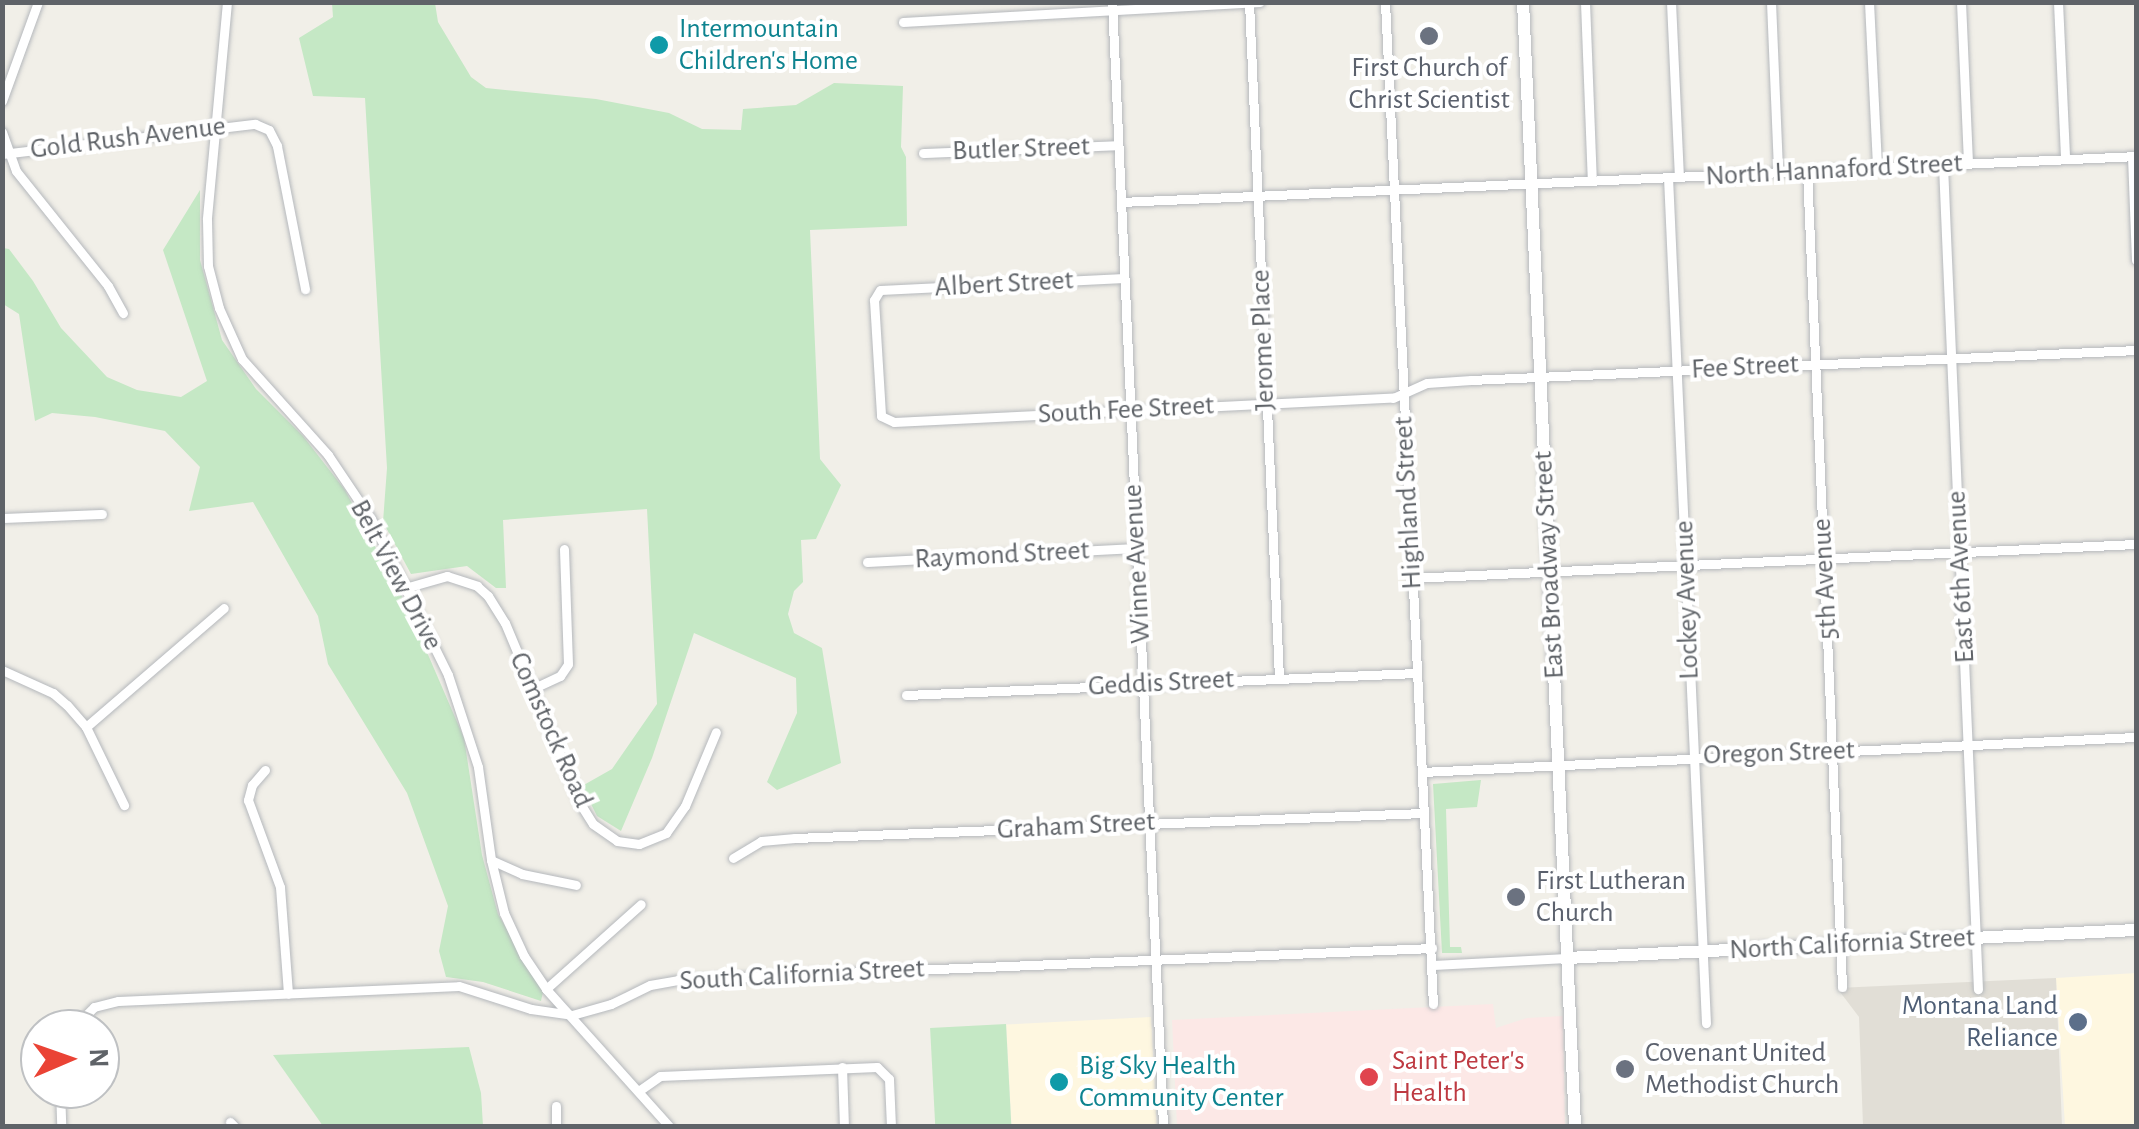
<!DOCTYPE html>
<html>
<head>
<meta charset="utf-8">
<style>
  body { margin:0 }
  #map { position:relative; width:2139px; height:1129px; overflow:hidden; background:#f1efe8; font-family:"Alegreya Sans",sans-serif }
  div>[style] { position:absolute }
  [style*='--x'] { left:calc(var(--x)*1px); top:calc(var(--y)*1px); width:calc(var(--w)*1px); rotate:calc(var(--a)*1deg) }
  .commercial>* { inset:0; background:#fef7e0; transform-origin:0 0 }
  .education>* { inset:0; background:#e1ded6 }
  .medical>* { inset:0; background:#fce8e6 }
  .green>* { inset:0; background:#c5e8c5; transform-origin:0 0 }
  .roads { filter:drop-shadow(0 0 2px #b5b8bc) drop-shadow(0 0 2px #b5b8bc) }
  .street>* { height:9px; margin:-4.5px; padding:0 4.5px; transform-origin:4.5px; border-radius:4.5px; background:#fff }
  .secondary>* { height:12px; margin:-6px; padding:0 6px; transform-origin:6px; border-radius:6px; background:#fff }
  .dots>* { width:28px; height:28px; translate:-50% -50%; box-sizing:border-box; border:5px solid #fff; border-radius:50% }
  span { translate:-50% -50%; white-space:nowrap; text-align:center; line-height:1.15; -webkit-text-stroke:8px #fff; paint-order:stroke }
  .culture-label { font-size:28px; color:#0d838f }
  .left { translate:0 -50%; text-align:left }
  .worship-label { font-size:28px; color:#5b616d }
  .street-label { font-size:28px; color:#5f6368 }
  .service-label { font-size:28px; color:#4e5e75 }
  .right { translate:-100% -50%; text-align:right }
  .health-label { font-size:28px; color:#be3a42 }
  .frame { position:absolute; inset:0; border:5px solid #5f6368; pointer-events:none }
  .north { position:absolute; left:20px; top:1009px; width:100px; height:100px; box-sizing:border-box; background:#fff; border:2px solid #bfc1c3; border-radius:50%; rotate:88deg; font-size:28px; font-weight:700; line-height:40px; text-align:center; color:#5f6368 }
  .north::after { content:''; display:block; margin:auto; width:35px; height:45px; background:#ea4335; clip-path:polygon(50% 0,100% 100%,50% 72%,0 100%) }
</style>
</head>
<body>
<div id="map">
  <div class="commercial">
    <div style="clip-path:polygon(2136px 973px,2136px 1126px,2065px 1126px,2056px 978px)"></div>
    <div style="left:1151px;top:1017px;width:109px;height:145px;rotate:87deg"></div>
  </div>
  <div class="education">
    <div style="clip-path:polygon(2056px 978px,2062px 1126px,1863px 1126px,1859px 1017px,1837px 988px)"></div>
  </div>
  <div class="medical">
    <div style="clip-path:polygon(1493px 1004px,1496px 1028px,1527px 1018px,1563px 1016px,1565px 1126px,1177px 1126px,1172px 1020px)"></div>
  </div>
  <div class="green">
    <div style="clip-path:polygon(332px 3px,435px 3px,438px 22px,471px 77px,486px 88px,596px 99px,669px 113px,702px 129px,741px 130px,743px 109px,796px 105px,834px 83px,903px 86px,901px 147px,906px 157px,907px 226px,810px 230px,820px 459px,841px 485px,816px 539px,801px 540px,803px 582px,794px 591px,788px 614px,794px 633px,822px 648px,841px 763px,777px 790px,767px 782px,797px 713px,796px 678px,694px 633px,652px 758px,621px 831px,597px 816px,582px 786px,612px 769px,657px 704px,647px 509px,503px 520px,506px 588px,496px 588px,467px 566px,411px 574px,383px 522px,387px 468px,365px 98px,313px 96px,299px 38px,333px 17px)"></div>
    <div style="clip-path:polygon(200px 190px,200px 260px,222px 340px,256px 389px,303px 436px,345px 490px,407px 606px,464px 738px,482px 855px,498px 914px,543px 992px,541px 1001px,483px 982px,446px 977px,439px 951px,448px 906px,407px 793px,328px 664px,318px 616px,253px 502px,189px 511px,200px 467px,165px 431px,95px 417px,52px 413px,35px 421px,19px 314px,3px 304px,3px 248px,9px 249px,33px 281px,61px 328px,107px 377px,137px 390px,181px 397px,207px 381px,163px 250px)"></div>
    <div style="clip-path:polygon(1481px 780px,1477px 807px,1446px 809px,1450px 947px,1461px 947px,1462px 953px,1442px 953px,1433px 784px)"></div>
    <div style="left:1006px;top:1024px;width:102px;height:76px;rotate:87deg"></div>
    <div style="clip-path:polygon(469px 1047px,481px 1093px,483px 1126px,323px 1126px,273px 1055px)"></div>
  </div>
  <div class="roads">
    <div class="street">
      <div style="--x:227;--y:2;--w:218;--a:95.3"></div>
      <div style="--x:207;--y:219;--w:47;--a:88.8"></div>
      <div style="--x:208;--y:266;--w:43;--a:75.3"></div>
      <div style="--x:219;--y:308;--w:56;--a:65.7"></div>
      <div style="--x:242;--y:359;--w:129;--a:48.1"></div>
      <div style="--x:328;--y:455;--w:77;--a:56.1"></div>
      <div style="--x:371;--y:519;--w:174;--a:63.7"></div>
      <div style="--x:448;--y:675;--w:97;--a:71.9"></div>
      <div style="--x:478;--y:767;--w:94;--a:82"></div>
      <div style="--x:491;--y:860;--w:55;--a:76.2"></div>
      <div style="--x:504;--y:913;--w:47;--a:65.1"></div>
      <div style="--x:524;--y:956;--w:40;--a:56"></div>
      <div style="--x:546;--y:989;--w:184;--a:48.1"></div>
      <div style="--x:1112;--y:2;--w:1125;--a:87.4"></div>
      <div style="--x:1249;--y:2;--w:676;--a:87.46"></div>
      <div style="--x:1385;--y:2;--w:1003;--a:87.26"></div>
      <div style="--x:1585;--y:2;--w:179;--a:87.8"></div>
      <div style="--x:1671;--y:2;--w:175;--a:87.4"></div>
      <div style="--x:1771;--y:2;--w:170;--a:87.6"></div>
      <div style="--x:1869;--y:2;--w:166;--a:87.2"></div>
      <div style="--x:1961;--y:2;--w:162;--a:87.5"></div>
      <div style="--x:2058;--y:2;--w:157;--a:87.4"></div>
      <div style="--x:903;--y:22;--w:357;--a:-3.2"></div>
      <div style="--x:2;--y:101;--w:105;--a:-70"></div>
      <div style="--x:2;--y:132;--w:41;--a:70.3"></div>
      <div style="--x:16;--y:171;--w:147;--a:51.3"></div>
      <div style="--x:108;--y:286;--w:31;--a:61"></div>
      <div style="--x:923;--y:153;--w:195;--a:-2.3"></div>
      <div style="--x:2;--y:154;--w:255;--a:-6.8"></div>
      <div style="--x:255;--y:124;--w:15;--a:23"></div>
      <div style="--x:269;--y:130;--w:18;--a:63"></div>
      <div style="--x:277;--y:146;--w:146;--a:78.9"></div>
      <div style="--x:2132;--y:156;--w:104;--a:87.8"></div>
      <div style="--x:1943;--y:165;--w:825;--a:87.57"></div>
      <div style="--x:1807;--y:171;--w:817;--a:87.54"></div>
      <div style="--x:1668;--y:177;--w:847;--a:87.43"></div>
      <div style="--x:1121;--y:202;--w:1016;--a:-2.59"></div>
      <div style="--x:1124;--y:278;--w:244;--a:177.2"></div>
      <div style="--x:880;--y:290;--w:12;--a:121"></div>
      <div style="--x:874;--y:300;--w:116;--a:86.5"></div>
      <div style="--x:881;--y:416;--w:14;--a:25"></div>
      <div style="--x:894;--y:422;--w:500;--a:-2.8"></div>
      <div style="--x:1393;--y:398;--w:37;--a:-24"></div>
      <div style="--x:1427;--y:383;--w:44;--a:-3.9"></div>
      <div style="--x:1471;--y:380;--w:666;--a:-2.58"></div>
      <div style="--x:2;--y:518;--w:100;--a:-2.3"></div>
      <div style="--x:867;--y:562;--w:269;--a:-3"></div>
      <div style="--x:1412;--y:578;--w:725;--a:-2.69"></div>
      <div style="--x:405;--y:588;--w:44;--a:-15.9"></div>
      <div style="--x:447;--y:576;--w:32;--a:18"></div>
      <div style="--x:477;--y:586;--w:15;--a:42"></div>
      <div style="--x:488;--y:596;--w:32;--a:58"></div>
      <div style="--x:505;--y:623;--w:197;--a:67.3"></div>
      <div style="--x:581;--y:805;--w:22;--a:58"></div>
      <div style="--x:593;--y:824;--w:29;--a:35"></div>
      <div style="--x:617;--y:841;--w:22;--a:8"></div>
      <div style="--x:639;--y:844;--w:29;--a:-22"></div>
      <div style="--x:666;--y:833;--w:33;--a:-55"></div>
      <div style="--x:685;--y:806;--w:80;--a:-67.3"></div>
      <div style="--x:2;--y:670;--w:56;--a:24.3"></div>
      <div style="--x:53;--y:693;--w:18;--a:41"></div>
      <div style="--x:67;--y:705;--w:29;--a:49"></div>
      <div style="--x:86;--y:727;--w:87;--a:64"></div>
      <div style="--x:532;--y:689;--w:31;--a:-25"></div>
      <div style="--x:560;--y:676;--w:14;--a:-56"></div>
      <div style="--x:568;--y:664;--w:115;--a:-92"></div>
      <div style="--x:906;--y:695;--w:510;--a:-2.47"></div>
      <div style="--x:86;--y:727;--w:182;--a:-40.8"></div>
      <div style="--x:265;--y:770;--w:20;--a:131"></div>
      <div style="--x:252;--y:785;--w:16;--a:105"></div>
      <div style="--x:248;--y:800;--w:93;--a:69.8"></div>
      <div style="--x:280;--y:887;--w:107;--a:85.7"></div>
      <div style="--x:1422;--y:772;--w:715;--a:-2.81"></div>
      <div style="--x:733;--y:858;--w:33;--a:-31"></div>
      <div style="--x:761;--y:841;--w:34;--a:-5"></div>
      <div style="--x:795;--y:838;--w:629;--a:-2.28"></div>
      <div style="--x:491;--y:860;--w:34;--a:24"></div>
      <div style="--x:522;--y:874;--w:55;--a:11.5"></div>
      <div style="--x:1433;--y:965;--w:134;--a:-3"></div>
      <div style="--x:546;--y:989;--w:127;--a:-41.8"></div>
      <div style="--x:72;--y:1029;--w:31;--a:-45"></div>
      <div style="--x:94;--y:1007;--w:25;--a:-14"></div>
      <div style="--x:118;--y:1001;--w:341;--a:-2.5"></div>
      <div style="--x:459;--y:986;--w:76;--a:17.7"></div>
      <div style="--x:531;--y:1009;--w:41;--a:8.3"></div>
      <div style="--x:572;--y:1015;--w:41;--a:-15.8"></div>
      <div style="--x:611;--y:1004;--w:43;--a:-26"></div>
      <div style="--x:650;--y:985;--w:28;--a:-10"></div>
      <div style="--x:678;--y:980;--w:755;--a:-2.43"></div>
      <div style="--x:842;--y:1067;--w:59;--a:88.1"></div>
      <div style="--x:60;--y:1089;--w:37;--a:88"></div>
      <div style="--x:640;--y:1090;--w:24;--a:-35"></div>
      <div style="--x:660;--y:1076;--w:217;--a:-2.4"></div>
      <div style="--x:877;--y:1067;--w:17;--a:45"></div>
      <div style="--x:889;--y:1079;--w:47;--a:87.6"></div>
      <div style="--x:556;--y:1106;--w:20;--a:90"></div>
      <div style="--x:230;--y:1122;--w:6;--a:45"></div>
    </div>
    <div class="secondary">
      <div style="--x:1523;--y:2;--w:1125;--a:87.35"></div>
      <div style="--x:1567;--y:958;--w:570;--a:-2.82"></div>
    </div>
  </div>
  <div class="dots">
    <div style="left:1429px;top:36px;background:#6b7280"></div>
    <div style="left:659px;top:45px;background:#0f9aa8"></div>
    <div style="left:1516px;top:897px;background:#6b7280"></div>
    <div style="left:2078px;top:1022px;background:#5c6f8a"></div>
    <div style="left:1625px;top:1069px;background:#6b7280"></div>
    <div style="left:1369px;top:1077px;background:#e0444e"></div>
    <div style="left:1059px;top:1082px;background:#0f9aa8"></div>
  </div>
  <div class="culture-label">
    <span class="left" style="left:679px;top:45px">Intermountain<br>Children's Home</span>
    <span class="left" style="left:1079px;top:1082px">Big Sky Health<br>Community Center</span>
  </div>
  <div class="worship-label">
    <span style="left:1429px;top:84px">First Church of<br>Christ Scientist</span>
    <span class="left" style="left:1536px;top:897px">First Lutheran<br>Church</span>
    <span class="left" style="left:1645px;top:1069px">Covenant United<br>Methodist Church</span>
  </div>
  <div class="street-label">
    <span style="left:128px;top:138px;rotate:-7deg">Gold Rush Avenue</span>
    <span style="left:1021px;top:149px;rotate:-2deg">Butler Street</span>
    <span style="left:1834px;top:170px;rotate:-3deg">North Hannaford Street</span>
    <span style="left:1004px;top:284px;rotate:-3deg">Albert Street</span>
    <span style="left:1263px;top:340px;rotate:-92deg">Jerome Place</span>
    <span style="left:1745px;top:367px;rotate:-3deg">Fee Street</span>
    <span style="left:1126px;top:410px;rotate:-3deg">South Fee Street</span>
    <span style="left:1408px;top:503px;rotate:-93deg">Highland Street</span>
    <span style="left:1002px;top:555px;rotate:-3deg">Raymond Street</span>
    <span style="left:1137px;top:564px;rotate:-93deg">Winne Avenue</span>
    <span style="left:1549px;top:565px;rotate:-93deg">East Broadway Street</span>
    <span style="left:396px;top:575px;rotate:62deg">Belt View Drive</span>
    <span style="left:1961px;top:577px;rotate:-93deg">East 6th Avenue</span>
    <span style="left:1825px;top:579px;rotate:-93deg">5th Avenue</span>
    <span style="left:1687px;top:600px;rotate:-92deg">Lockey Avenue</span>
    <span style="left:1161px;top:683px;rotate:-3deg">Geddis Street</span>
    <span style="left:551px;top:730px;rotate:66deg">Comstock Road</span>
    <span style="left:1779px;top:753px;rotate:-2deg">Oregon Street</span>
    <span style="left:1076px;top:826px;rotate:-3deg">Graham Street</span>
    <span style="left:1852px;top:944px;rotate:-3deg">North California Street</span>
    <span style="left:802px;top:975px;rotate:-3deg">South California Street</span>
  </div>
  <div class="service-label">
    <span class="right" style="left:2058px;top:1022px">Montana Land<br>Reliance</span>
  </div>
  <div class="health-label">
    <span class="left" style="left:1392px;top:1077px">Saint Peter's<br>Health</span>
  </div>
  <div class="frame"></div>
  <div class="north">N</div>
</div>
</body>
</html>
